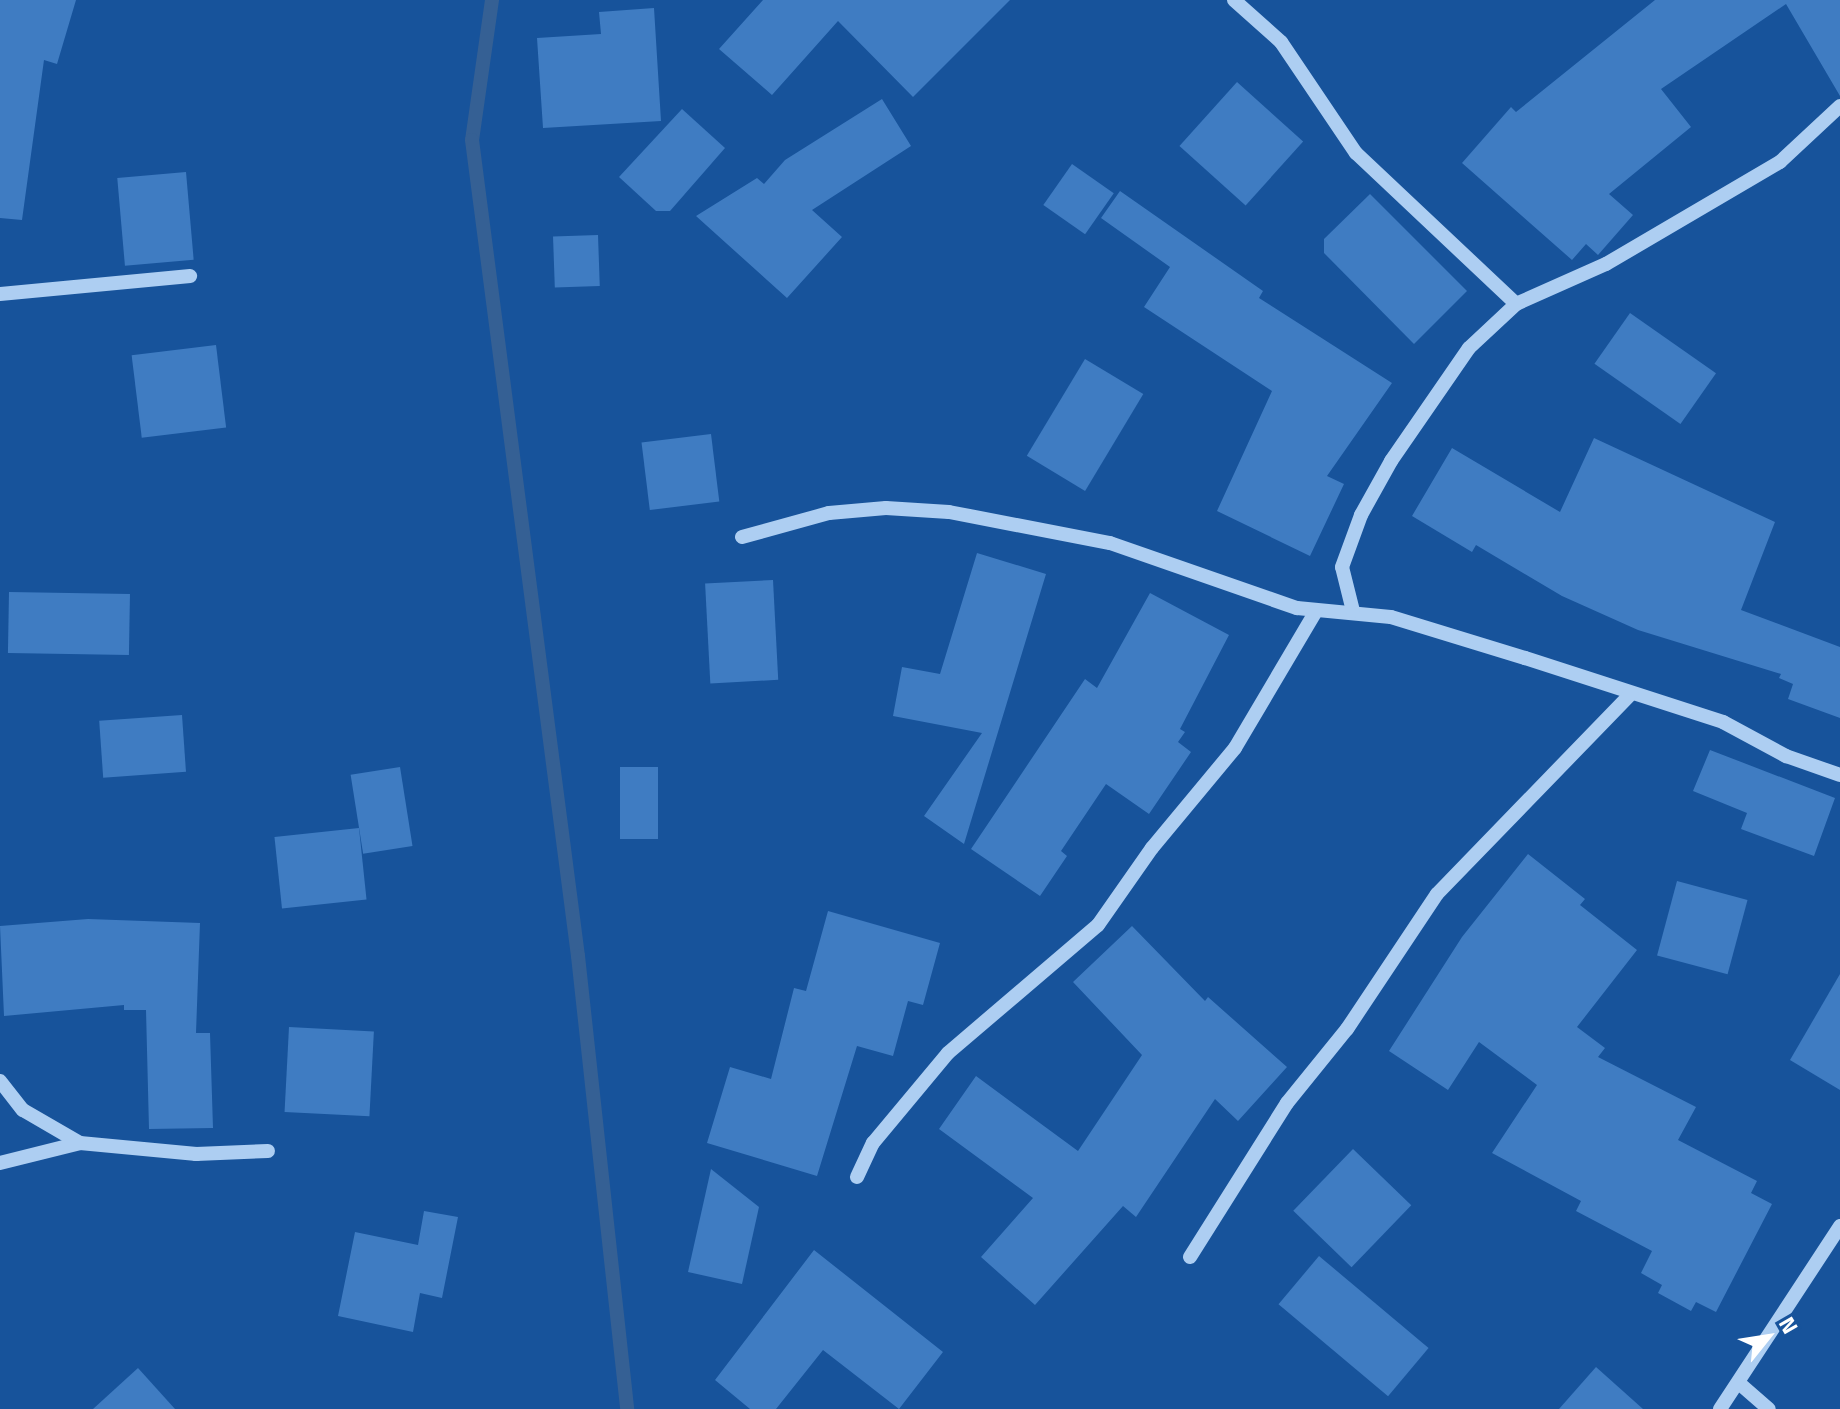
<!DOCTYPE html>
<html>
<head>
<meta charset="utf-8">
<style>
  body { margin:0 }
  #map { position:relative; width:1840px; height:1409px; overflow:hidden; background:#17539b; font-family:"Titillium Web",sans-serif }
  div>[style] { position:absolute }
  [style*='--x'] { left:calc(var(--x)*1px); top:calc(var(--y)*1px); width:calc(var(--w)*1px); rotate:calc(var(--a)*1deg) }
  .stream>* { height:14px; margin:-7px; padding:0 7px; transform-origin:7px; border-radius:7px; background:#356094 }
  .building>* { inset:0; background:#3f7cc2; transform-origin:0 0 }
  .minor>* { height:14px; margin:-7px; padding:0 7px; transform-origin:7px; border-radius:7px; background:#adcef2 }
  span { translate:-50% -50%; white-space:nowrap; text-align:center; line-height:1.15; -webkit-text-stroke:6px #17539b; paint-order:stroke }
  .north { position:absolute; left:1728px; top:1297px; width:80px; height:80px; -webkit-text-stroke:6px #17539b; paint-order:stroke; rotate:60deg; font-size:22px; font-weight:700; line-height:32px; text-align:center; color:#fff }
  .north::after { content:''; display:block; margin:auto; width:28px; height:36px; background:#fff; clip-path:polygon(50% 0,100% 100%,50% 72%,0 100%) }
</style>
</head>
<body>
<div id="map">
  <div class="stream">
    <div style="--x:492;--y:0;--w:141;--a:98.1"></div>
    <div style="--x:472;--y:140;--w:823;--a:82.6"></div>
    <div style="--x:578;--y:956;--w:456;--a:83.8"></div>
  </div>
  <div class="building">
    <div style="clip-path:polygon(0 0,76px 0,57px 64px,44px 60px,22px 220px,0 218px)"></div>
    <div style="clip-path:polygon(763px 0,1010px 0,913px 97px,838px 21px,772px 95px,719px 49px)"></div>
    <div style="clip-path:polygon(1655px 0,1840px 0,1840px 96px,1786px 4px,1661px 89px,1691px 127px,1609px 194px,1633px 215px,1598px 255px,1586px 244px,1572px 260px,1462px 163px,1511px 107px,1516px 112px)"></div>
    <div style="clip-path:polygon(654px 8px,661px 121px,543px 128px,537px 38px,601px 34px,599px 12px)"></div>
    <div style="left:1237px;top:82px;width:89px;height:86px;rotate:42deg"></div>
    <div style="clip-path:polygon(882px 99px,911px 146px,812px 210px,842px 237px,787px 298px,696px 216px,757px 178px,764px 184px,785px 160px)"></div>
    <div style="clip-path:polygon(682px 109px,725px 148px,670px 211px,656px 211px,619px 177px)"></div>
    <div style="left:1072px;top:164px;width:51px;height:50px;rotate:35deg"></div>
    <div style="left:186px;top:172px;width:88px;height:69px;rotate:85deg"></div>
    <div style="clip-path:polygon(1120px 191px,1263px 291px,1259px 298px,1392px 383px,1327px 476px,1344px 484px,1310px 556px,1217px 511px,1272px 391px,1144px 307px,1170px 267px,1101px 218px)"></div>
    <div style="clip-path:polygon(1370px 194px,1467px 291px,1414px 344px,1324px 253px,1324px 239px)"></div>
    <div style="left:598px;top:235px;width:51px;height:45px;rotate:88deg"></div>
    <div style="left:1630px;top:313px;width:105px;height:62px;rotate:35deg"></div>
    <div style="left:216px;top:345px;width:83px;height:85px;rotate:83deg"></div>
    <div style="left:1085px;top:359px;width:68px;height:113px;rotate:31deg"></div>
    <div style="left:711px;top:434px;width:68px;height:70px;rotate:83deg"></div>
    <div style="clip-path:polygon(1594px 438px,1775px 522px,1741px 610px,1840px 647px,1840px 718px,1788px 699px,1793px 684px,1779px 678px,1781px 674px,1638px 630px,1562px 596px,1476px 545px,1472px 552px,1412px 516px,1452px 448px,1560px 512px)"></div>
    <div style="clip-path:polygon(977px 553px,1046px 574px,964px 844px,924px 816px,982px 733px,893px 716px,902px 667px,940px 674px)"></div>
    <div style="left:773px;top:580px;width:100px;height:68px;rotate:87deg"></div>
    <div style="left:9px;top:592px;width:121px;height:61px;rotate:1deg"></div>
    <div style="clip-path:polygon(1150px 593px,1229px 635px,1180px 729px,1185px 732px,1178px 742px,1191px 752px,1149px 814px,1106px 784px,1061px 851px,1067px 856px,1040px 896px,971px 849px,1085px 679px,1097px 688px)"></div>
    <div style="left:182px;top:715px;width:57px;height:83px;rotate:86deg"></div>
    <div style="clip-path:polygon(1710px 750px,1835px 798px,1814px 856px,1741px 829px,1747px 813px,1693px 791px)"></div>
    <div style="left:400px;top:767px;width:80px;height:50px;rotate:81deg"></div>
    <div style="left:620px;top:767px;width:38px;height:72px"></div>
    <div style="left:359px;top:828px;width:72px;height:85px;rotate:84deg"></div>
    <div style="clip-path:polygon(1528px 854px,1585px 899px,1580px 905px,1637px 950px,1577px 1027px,1605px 1048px,1598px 1057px,1696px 1107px,1678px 1140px,1757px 1181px,1751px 1193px,1772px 1204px,1716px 1312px,1696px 1302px,1691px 1311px,1658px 1293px,1662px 1285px,1641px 1273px,1652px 1251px,1576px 1211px,1581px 1201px,1492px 1153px,1537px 1085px,1479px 1042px,1448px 1090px,1389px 1051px,1462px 937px)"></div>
    <div style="left:1677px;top:881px;width:73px;height:77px;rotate:15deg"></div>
    <div style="clip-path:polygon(828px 911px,940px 943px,923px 1005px,908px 1001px,893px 1056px,857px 1046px,817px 1176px,707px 1143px,730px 1067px,771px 1079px,794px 988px,806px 991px)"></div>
    <div style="clip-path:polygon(88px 919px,200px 923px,196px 1033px,210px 1033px,213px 1128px,149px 1129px,146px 1010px,124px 1010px,124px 1005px,4px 1016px,0 926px)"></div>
    <div style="clip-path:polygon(1132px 926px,1205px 1001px,1208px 997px,1287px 1067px,1238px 1121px,1215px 1099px,1136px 1217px,1123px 1206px,1035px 1305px,981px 1257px,1033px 1198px,939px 1129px,976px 1076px,1078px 1151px,1142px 1055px,1073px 982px)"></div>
    <div style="clip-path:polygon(1840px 974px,1840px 1090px,1790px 1060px)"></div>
    <div style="left:289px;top:1027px;width:85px;height:85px;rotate:3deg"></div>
    <div style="left:1353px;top:1149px;width:81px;height:86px;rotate:44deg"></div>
    <div style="clip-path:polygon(711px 1169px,759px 1207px,742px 1284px,688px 1272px)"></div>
    <div style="clip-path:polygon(424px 1211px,458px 1217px,442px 1298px,420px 1293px,413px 1332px,338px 1316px,355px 1232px,418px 1245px)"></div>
    <div style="clip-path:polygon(814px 1250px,943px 1352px,899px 1409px,823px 1350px,776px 1409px,750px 1409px,715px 1380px)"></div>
    <div style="left:1319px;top:1256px;width:143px;height:63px;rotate:40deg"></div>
    <div style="clip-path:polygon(1596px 1367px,1643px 1409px,1559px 1409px)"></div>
    <div style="clip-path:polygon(138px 1368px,175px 1409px,93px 1409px)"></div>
  </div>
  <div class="minor">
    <div style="--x:1234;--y:0;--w:63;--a:41.8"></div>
    <div style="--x:1281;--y:42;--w:134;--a:56"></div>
    <div style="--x:1356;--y:153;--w:220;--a:43.3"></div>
    <div style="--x:0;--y:294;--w:191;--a:-5.4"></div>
    <div style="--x:742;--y:537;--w:90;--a:-15.4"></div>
    <div style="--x:829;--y:513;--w:57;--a:-5"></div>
    <div style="--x:886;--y:508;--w:63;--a:3.6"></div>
    <div style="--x:949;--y:512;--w:164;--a:10.9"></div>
    <div style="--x:1110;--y:543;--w:198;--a:19.2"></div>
    <div style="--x:1297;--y:608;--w:94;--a:5.5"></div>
    <div style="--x:1391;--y:617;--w:140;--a:17"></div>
    <div style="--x:1525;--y:658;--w:208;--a:17.9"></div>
    <div style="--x:1723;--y:722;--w:72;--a:28.4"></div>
    <div style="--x:1786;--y:756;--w:57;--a:19.4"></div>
    <div style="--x:1353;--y:611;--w:45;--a:-104"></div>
    <div style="--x:1342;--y:567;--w:55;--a:-69.9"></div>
    <div style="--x:1361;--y:515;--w:62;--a:-60.9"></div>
    <div style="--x:1391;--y:461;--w:137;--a:-55.4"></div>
    <div style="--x:1469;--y:348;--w:64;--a:-43.1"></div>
    <div style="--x:1516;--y:304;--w:98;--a:-24"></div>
    <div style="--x:1606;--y:264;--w:202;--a:-30.4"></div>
    <div style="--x:1780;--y:162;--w:82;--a:-43"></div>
    <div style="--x:0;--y:1081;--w:37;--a:52"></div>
    <div style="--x:23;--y:1110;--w:66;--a:30.1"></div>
    <div style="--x:80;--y:1143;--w:117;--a:5.4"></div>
    <div style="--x:196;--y:1154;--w:72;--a:-2.4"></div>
    <div style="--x:0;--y:1163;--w:82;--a:-14"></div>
    <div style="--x:857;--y:1177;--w:38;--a:-65"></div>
    <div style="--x:873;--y:1143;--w:117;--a:-50.2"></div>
    <div style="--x:948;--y:1053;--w:197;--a:-40.5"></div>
    <div style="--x:1098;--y:925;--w:94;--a:-55"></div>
    <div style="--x:1152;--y:848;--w:130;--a:-50.3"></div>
    <div style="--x:1235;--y:748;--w:159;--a:-59.4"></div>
    <div style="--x:1190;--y:1257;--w:182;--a:-57.8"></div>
    <div style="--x:1287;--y:1103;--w:95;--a:-51"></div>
    <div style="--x:1347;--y:1029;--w:162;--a:-56.3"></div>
    <div style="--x:1437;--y:894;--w:279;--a:-45.9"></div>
    <div style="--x:1740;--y:1384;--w:38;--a:41"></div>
    <div style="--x:1720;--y:1409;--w:219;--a:-56.7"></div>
  </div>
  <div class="north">N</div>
</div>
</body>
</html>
